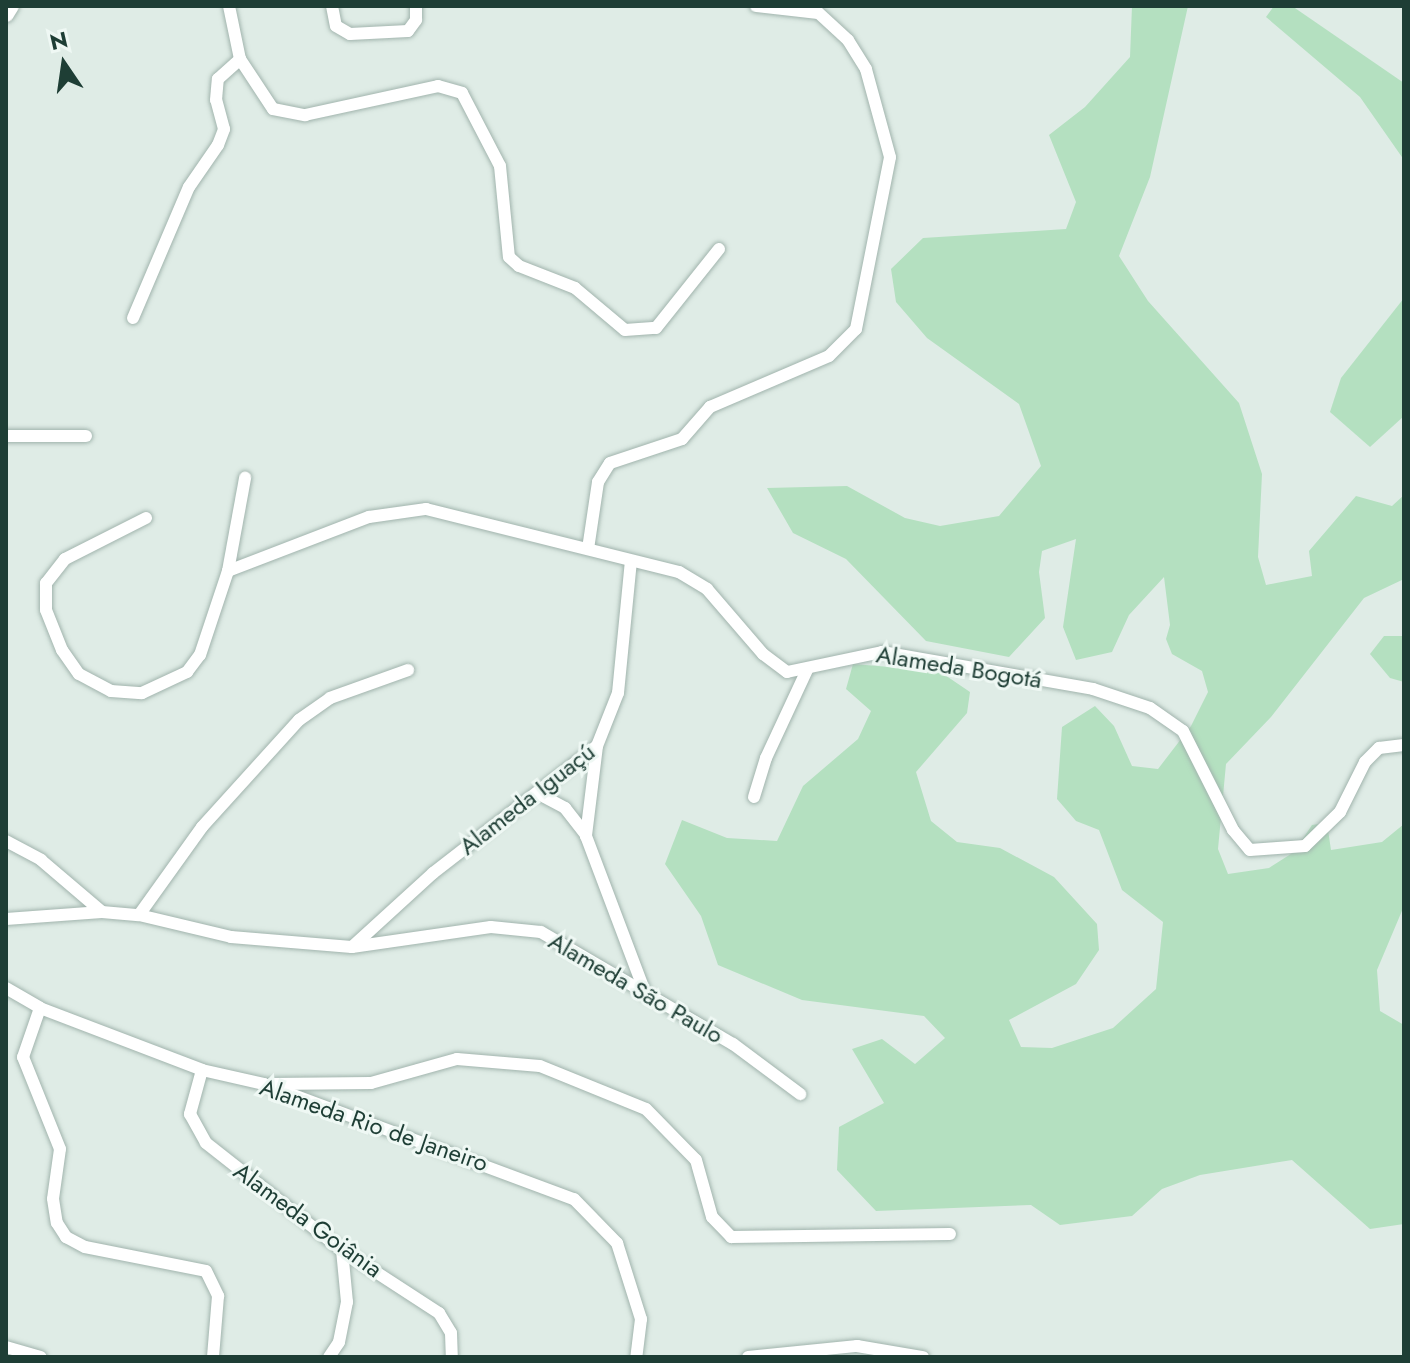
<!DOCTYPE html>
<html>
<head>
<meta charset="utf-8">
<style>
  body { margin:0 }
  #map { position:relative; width:1410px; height:1363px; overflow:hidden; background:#dfece6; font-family:Jost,sans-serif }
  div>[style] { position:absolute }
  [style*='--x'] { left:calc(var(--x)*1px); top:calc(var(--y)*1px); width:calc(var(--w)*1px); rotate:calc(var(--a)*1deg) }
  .green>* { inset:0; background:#b4e0c0 }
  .roads { filter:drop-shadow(0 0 2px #a1b4ad) drop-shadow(0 0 2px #a1b4ad) }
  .minor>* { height:12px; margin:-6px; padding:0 6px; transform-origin:6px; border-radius:6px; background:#fff }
  .tertiary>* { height:16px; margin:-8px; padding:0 8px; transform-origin:8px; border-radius:8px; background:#fff }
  span { translate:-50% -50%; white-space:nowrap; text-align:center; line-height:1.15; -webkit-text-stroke:6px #eff8f4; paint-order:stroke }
  .street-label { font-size:24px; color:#1e3e35 }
  .frame { position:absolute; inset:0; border:8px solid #1e3e35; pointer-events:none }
  .north { position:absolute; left:24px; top:24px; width:80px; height:80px; -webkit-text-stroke:6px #eff8f4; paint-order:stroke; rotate:347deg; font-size:22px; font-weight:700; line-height:32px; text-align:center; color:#1e3e35 }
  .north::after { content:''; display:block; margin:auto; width:28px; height:36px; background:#1e3e35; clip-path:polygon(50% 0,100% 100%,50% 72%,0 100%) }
</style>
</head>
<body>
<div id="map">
  <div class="green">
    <div style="clip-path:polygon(1132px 6px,1188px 6px,1150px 177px,1119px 256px,1148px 301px,1239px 403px,1262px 474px,1258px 557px,1266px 585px,1312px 576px,1309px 551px,1356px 496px,1392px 506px,1404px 495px,1404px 579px,1364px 598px,1271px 717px,1226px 764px,1218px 849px,1228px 874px,1269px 868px,1294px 852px,1312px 825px,1327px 823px,1331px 850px,1382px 842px,1404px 824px,1404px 906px,1377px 970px,1380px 1011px,1404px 1025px,1404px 1224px,1370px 1229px,1292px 1160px,1200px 1175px,1162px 1189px,1132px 1216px,1060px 1225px,1031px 1205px,876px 1211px,837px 1170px,839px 1127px,884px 1103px,852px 1049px,882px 1039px,915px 1064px,945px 1038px,924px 1016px,802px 1000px,718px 965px,701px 916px,665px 864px,682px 820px,727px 838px,777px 841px,803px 786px,858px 739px,871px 711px,846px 689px,853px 664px,939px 671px,970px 692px,967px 713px,916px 772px,931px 821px,957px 842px,1000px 848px,1054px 877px,1097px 924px,1099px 950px,1076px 984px,1009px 1020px,1021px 1047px,1052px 1048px,1113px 1028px,1156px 989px,1163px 922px,1122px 890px,1099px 830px,1076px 821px,1057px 799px,1062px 727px,1095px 706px,1114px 726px,1132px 766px,1158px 769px,1191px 726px,1208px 692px,1202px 671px,1172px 654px,1166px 639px,1170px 625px,1164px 577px,1129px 615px,1112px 652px,1076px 660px,1063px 627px,1076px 539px,1042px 551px,1039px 572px,1045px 618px,1009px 657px,926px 641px,846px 559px,793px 533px,767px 488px,847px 486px,905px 518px,940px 526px,999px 516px,1041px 466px,1019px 404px,927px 338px,896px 302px,891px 269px,923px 238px,1066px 229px,1076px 202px,1049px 135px,1085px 107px,1130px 57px)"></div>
    <div style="clip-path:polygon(1274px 6px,1292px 6px,1404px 83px,1404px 160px,1360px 97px,1266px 17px)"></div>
    <div style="clip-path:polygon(1404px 298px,1404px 416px,1370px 447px,1330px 412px,1341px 378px)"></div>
    <div style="clip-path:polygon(1384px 636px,1404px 636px,1404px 682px,1390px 678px,1370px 654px)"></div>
  </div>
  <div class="roads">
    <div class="minor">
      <div style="--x:229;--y:6;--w:54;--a:78.3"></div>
      <div style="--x:240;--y:59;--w:60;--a:56.6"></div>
      <div style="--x:273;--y:109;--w:33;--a:11"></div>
      <div style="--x:305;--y:115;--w:136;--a:-12.3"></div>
      <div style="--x:438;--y:86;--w:25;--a:16"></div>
      <div style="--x:462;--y:93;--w:82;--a:62.5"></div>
      <div style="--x:500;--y:166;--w:91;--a:84.4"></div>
      <div style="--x:509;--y:257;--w:13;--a:42"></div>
      <div style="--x:519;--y:266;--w:60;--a:21.4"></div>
      <div style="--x:575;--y:288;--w:65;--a:40"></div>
      <div style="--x:625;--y:330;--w:31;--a:-4"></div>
      <div style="--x:656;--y:328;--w:101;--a:-51.4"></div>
      <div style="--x:332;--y:6;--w:20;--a:79"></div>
      <div style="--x:336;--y:26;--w:16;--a:30"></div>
      <div style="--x:350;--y:34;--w:58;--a:-3"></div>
      <div style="--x:408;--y:31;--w:14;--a:-54"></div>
      <div style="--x:416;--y:20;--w:14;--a:-90"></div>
      <div style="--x:756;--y:6;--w:61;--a:6.5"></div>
      <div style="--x:133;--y:318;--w:142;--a:-66.9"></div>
      <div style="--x:189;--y:187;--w:51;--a:-55.4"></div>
      <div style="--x:218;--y:145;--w:17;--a:-69"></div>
      <div style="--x:224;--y:129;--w:30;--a:-105"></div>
      <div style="--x:216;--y:100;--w:21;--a:-85"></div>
      <div style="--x:218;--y:79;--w:30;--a:-42"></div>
      <div style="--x:6;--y:436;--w:80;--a:0"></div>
      <div style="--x:146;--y:518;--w:91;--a:153.2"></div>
      <div style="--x:65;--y:559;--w:31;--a:128"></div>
      <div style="--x:46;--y:583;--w:27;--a:90"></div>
      <div style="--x:46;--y:610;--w:43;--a:68.2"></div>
      <div style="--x:62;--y:650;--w:29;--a:55"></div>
      <div style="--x:79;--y:674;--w:36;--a:28"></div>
      <div style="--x:111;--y:691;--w:31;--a:4"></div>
      <div style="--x:142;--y:693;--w:50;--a:-25"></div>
      <div style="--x:187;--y:672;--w:21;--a:-53"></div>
      <div style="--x:200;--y:655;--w:89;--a:-71.6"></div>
      <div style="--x:228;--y:571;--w:151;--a:-21"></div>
      <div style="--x:369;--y:517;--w:58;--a:-8"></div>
      <div style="--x:426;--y:509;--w:261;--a:14"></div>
      <div style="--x:679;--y:572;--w:33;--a:31"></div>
      <div style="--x:707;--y:589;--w:86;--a:49.3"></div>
      <div style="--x:763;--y:654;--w:30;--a:37"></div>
      <div style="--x:787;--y:672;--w:97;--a:-11.9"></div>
      <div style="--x:882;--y:652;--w:214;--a:9.9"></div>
      <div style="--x:1093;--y:689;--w:60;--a:18.4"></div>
      <div style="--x:1150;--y:708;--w:40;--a:34.9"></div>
      <div style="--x:1183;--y:731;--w:111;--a:63.2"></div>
      <div style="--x:1233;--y:830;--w:26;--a:50"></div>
      <div style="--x:1250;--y:850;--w:55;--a:-4.2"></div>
      <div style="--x:1305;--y:846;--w:49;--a:-44.2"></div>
      <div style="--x:1340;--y:812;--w:56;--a:-63.4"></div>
      <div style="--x:1365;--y:762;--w:20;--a:-45"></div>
      <div style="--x:1379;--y:748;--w:25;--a:-7"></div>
      <div style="--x:588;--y:549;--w:68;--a:-81.5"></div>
      <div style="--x:598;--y:482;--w:22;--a:-58"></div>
      <div style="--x:610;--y:463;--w:76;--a:-18.4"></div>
      <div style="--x:682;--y:439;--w:43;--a:-48.8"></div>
      <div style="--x:710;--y:407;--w:129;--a:-23.2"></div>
      <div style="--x:829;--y:356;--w:38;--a:-45"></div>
      <div style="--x:856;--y:329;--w:175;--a:-78.8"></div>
      <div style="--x:890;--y:157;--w:91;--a:-105.3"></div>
      <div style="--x:866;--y:69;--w:34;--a:-122"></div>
      <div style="--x:848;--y:40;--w:50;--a:-137.4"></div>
      <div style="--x:228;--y:571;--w:95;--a:-79.6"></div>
      <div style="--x:597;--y:746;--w:91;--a:97"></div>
      <div style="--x:586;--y:836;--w:170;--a:69.3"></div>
      <div style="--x:537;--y:793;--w:32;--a:28"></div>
      <div style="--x:565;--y:808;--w:33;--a:52"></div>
      <div style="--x:754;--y:797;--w:41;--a:-72.9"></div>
      <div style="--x:766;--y:758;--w:97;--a:-65"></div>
      <div style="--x:6;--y:841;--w:40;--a:28"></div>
      <div style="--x:41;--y:860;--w:80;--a:40.4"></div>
      <div style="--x:102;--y:912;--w:37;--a:5"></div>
      <div style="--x:139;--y:915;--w:95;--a:13.4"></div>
      <div style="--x:231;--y:937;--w:121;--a:4.7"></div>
      <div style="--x:352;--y:947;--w:140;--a:-8.2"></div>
      <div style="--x:491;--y:927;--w:50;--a:5.7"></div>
      <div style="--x:541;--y:932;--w:222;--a:30.3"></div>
      <div style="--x:733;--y:1044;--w:84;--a:36.7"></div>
      <div style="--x:139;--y:915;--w:108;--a:-54.4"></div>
      <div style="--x:202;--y:827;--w:144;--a:-47.8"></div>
      <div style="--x:299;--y:720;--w:38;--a:-35"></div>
      <div style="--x:330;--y:698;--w:83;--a:-19.7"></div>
      <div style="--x:6;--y:919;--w:96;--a:-4.2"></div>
      <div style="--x:352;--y:947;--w:110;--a:-42.4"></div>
      <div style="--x:433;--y:873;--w:207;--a:-37.8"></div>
      <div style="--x:597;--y:746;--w:57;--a:-68.4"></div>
      <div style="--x:618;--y:693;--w:133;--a:-84.4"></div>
      <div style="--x:6;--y:988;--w:39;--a:30"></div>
      <div style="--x:40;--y:1008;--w:173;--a:20.9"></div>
      <div style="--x:202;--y:1070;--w:64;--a:12.7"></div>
      <div style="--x:264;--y:1084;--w:331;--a:20.4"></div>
      <div style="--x:574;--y:1199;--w:62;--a:45.7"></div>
      <div style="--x:617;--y:1243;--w:80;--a:72.5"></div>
      <div style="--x:641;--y:1319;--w:38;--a:97"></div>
      <div style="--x:40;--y:1008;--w:52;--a:109.1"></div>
      <div style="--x:23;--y:1057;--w:99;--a:68.1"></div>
      <div style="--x:60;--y:1149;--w:50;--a:98"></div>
      <div style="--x:53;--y:1199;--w:24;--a:81"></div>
      <div style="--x:57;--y:1223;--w:17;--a:57"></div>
      <div style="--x:66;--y:1237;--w:21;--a:28"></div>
      <div style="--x:85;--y:1247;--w:123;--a:11.2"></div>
      <div style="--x:206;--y:1271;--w:28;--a:64"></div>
      <div style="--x:218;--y:1296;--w:61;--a:94.7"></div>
      <div style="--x:202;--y:1070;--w:46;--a:105.3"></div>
      <div style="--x:190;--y:1114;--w:33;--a:61"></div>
      <div style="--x:206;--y:1143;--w:173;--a:38.2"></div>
      <div style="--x:342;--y:1250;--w:116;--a:33"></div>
      <div style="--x:439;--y:1313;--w:23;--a:59"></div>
      <div style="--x:451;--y:1333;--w:24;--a:88"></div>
      <div style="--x:271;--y:1084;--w:100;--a:-0.6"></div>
      <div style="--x:371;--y:1083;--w:89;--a:-15.6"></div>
      <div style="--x:457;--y:1059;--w:83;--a:4.8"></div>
      <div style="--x:540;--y:1066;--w:114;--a:22.1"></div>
      <div style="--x:646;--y:1109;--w:71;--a:45.6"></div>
      <div style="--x:696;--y:1160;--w:59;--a:74.3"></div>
      <div style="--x:712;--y:1217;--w:28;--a:46"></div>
      <div style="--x:731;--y:1237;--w:219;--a:-0.8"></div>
      <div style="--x:6;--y:1347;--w:36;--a:16"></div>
      <div style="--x:329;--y:1357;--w:18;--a:-56"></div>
      <div style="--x:339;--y:1342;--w:41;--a:-78.7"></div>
      <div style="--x:347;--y:1302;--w:52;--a:-95.5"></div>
      <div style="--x:748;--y:1357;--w:110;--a:-5.8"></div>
      <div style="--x:857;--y:1346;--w:67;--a:9.5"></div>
    </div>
    <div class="tertiary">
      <div style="--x:6;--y:14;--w:9;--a:-58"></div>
    </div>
  </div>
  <div class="street-label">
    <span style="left:959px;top:667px;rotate:9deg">Alameda Bogotá</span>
    <span style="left:527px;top:799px;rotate:-38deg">Alameda Iguaçú</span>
    <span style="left:636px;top:988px;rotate:30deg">Alameda São Paulo</span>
    <span style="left:374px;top:1125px;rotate:19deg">Alameda Rio de Janeiro</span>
    <span style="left:308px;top:1220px;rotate:36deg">Alameda Goiânia</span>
  </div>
  <div class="frame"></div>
  <div class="north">N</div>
</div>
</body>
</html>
